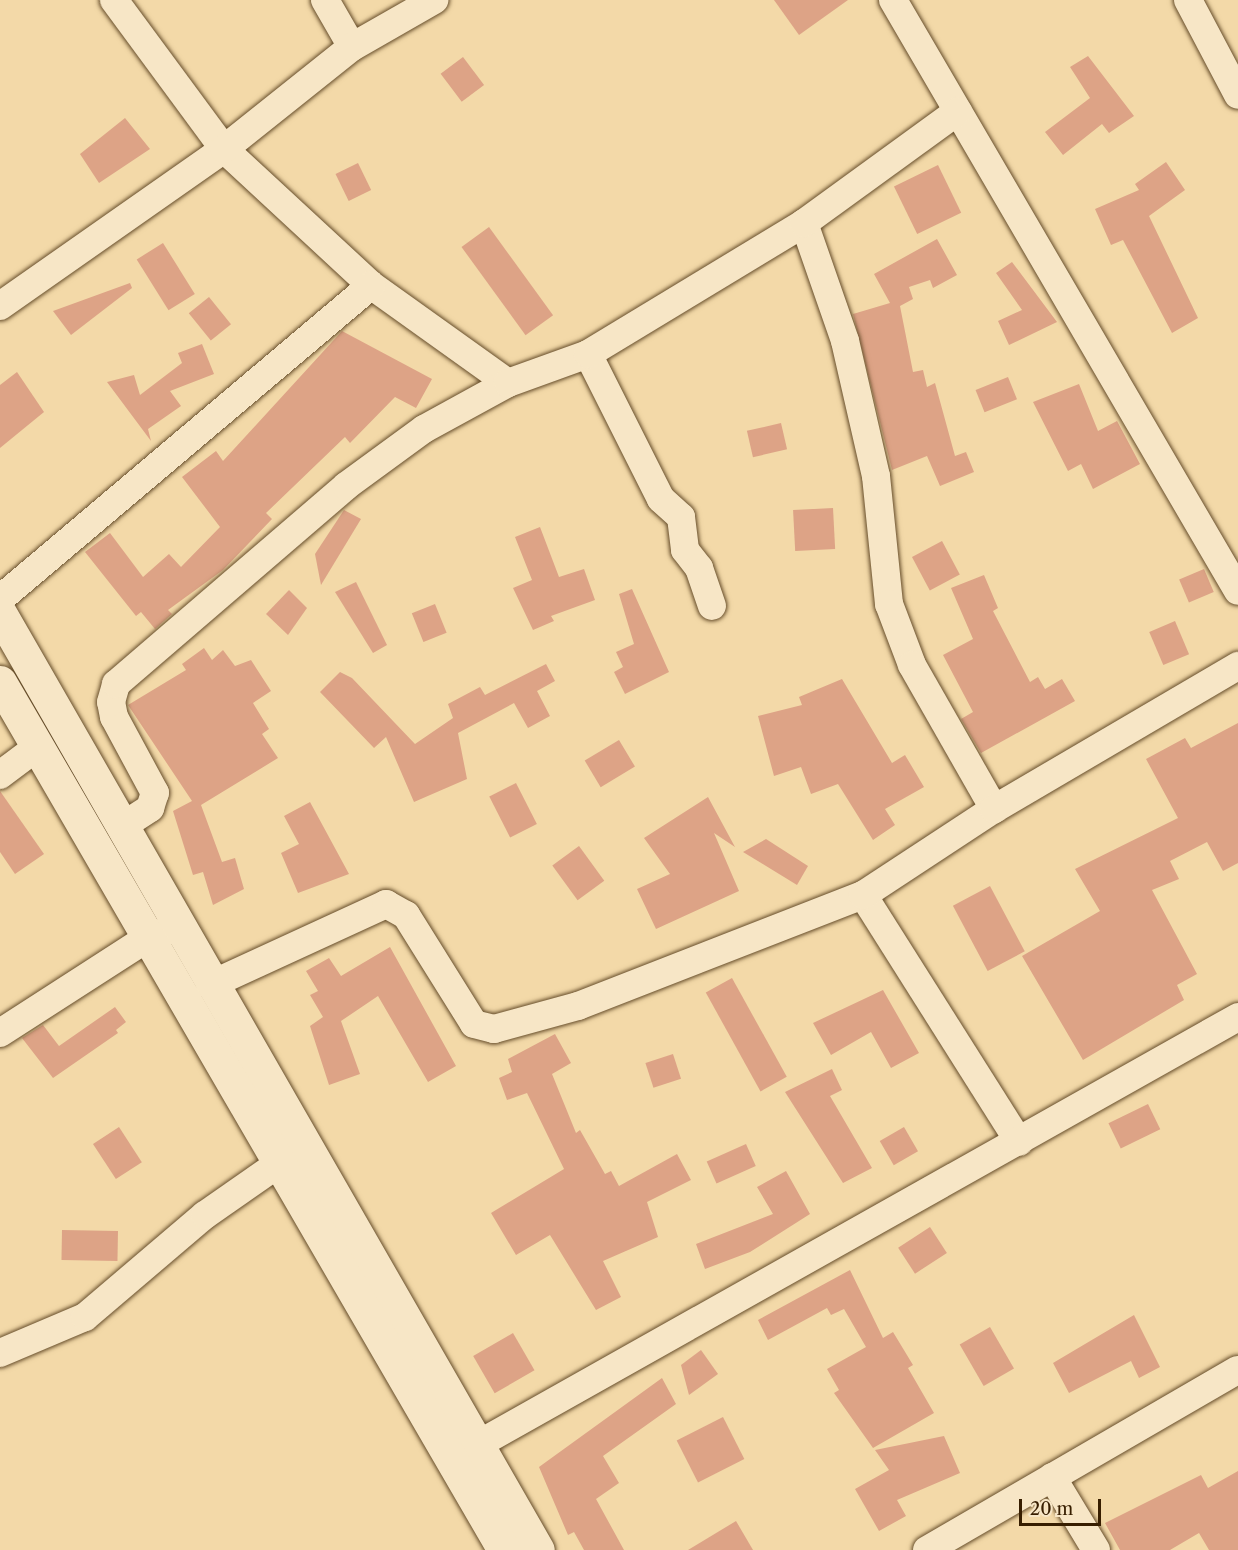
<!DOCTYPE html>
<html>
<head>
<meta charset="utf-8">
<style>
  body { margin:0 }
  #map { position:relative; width:1238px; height:1550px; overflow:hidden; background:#f3d9a8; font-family:"Libre Caslon Text",serif }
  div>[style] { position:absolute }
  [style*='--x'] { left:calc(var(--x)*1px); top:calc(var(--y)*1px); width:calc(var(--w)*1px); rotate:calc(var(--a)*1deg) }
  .building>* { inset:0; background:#dda386; transform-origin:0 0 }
  .roads { filter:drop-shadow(0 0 2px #664d2a) drop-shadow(0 0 2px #664d2a) }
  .street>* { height:28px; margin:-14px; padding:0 14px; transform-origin:14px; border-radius:14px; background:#f7e6c6 }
  .secondary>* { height:33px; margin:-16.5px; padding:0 16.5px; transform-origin:16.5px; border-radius:16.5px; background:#f7e6c6 }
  span { translate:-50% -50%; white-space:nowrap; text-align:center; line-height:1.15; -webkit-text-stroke:6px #f7e6c6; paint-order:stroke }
  .scale { position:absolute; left:1019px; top:1499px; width:82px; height:27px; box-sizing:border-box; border:3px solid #371e00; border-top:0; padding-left:8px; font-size:18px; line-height:21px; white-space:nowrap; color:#371e00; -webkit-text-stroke:4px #f7e6c6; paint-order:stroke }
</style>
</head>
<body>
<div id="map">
  <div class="building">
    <div style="clip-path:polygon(774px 0,848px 0,799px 35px)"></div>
    <div style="clip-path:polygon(1088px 56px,1134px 116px,1109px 133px,1102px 124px,1063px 155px,1045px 132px,1090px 98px,1070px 67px)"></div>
    <div style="left:463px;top:57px;width:35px;height:28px;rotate:53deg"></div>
    <div style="clip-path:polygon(125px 118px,150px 149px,99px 183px,80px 154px)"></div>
    <div style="clip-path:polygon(1166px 162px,1185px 190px,1149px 216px,1198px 318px,1172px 333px,1123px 240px,1111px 245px,1095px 209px,1139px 190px,1135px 184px)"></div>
    <div style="left:358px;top:163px;width:30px;height:25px;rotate:64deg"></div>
    <div style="left:938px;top:165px;width:53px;height:49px;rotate:64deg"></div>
    <div style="left:489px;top:227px;width:109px;height:34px;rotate:54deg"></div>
    <div style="clip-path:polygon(937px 239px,957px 275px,933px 288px,930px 280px,909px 287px,913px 299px,900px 306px,913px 372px,923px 370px,927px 387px,935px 383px,955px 456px,966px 452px,974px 472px,940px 486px,927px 456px,892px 470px,853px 314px,890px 303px,874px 274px)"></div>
    <div style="left:163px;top:243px;width:60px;height:31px;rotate:58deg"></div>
    <div style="clip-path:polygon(1012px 262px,1057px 322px,1009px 345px,998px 321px,1022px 310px,996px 273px)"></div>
    <div style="clip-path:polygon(130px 283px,132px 288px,71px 335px,53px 311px)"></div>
    <div style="left:209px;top:297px;width:35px;height:26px;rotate:51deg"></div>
    <div style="clip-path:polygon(342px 331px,432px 379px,416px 408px,395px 397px,350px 443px,345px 437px,266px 513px,272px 519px,223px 570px,168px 610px,172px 614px,155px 629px,141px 612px,136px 616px,85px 552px,110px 533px,143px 577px,169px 554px,181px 567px,220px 527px,182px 477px,216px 451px,223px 461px)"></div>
    <div style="clip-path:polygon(202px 344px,214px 374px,170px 391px,181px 406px,148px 429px,151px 441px,107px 382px,134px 375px,140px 395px,182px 363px,178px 353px)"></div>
    <div style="clip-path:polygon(17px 372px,44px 412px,0 448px,0 385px)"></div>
    <div style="left:1008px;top:377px;width:24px;height:35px;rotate:68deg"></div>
    <div style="clip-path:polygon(1079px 384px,1098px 431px,1117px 421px,1140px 464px,1093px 489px,1081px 464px,1068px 471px,1033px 402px)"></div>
    <div style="left:781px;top:423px;width:27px;height:35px;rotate:77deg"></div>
    <div style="left:833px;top:508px;width:41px;height:40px;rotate:87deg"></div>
    <div style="clip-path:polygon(344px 510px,361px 519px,321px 585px,315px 554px)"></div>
    <div style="clip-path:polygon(540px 527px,559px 577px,584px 569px,595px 600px,551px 616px,554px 621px,533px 630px,513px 588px,532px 580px,515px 537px)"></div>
    <div style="left:942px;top:541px;width:38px;height:34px;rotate:62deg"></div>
    <div style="left:1204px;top:569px;width:25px;height:27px;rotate:67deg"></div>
    <div style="clip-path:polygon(984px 575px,998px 608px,993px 611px,1030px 682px,1038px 677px,1045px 689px,1062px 679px,1075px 701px,981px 753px,961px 719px,973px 712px,943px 655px,973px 639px,951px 588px)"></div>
    <div style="clip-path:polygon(356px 582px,387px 645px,373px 653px,335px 592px)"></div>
    <div style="clip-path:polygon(632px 589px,669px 672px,625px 694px,614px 672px,623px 667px,616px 652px,634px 644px,619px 594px)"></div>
    <div style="clip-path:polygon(289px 590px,307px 608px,288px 635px,266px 614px)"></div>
    <div style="left:435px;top:604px;width:31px;height:25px;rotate:68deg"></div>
    <div style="left:1175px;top:621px;width:36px;height:28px;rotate:67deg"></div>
    <div style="clip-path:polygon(204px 648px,212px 660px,223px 650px,235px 666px,251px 660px,271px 691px,253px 703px,269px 729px,262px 734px,278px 758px,201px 805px,222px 862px,235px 858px,244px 889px,213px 905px,203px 872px,193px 875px,173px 811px,192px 801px,128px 705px,186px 670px,182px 664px)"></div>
    <div style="clip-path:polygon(546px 664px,555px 681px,537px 691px,550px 716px,528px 728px,514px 703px,458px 733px,467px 779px,414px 802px,386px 737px,374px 748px,320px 692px,340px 672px,352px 678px,415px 744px,453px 718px,448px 704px,480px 687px,485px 695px)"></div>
    <div style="clip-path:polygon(842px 679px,892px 763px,905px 755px,924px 787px,885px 809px,895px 825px,873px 840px,838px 784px,811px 794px,801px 767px,774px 776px,758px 716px,802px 705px,799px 697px)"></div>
    <div style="clip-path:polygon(1238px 723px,1238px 863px,1223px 871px,1207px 842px,1170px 861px,1179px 879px,1152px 890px,1197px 974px,1177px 985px,1184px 1000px,1083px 1060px,1022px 956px,1100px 911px,1075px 869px,1178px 818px,1146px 759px,1185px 738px,1191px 748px)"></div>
    <div style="left:619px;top:740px;width:31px;height:40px;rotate:59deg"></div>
    <div style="left:516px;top:783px;width:46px;height:30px;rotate:63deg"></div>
    <div style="clip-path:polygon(0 791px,44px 854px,15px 874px,0 852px)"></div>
    <div style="clip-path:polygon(708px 797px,735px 847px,714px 833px,739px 891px,656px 929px,637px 889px,670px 874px,644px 838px)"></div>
    <div style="clip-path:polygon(310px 802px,349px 874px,298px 893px,281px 853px,299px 844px,284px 816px)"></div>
    <div style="clip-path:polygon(766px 839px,808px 866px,797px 885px,743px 852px)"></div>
    <div style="left:579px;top:846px;width:43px;height:33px;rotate:54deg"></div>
    <div style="left:990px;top:886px;width:74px;height:42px;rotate:62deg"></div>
    <div style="clip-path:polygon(390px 947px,456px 1066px,428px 1082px,378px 996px,341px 1021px,360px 1074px,329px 1085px,310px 1026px,323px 1017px,310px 995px,318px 991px,306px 971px,329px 958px,341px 976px)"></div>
    <div style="left:732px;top:978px;width:113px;height:30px;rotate:61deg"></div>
    <div style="clip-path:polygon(883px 990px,919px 1053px,891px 1068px,871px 1032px,831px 1055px,813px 1023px)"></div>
    <div style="clip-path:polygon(115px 1007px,126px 1022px,116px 1030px,118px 1033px,53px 1078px,22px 1038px,43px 1025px,59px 1046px)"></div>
    <div style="clip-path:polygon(555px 1034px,571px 1063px,552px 1074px,576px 1133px,580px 1130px,605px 1174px,611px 1171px,619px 1186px,677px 1154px,691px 1180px,647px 1202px,658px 1237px,603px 1261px,621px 1297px,596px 1310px,550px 1235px,516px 1255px,491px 1213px,564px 1169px,527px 1093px,507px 1100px,499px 1078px,512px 1072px,508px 1059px)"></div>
    <div style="left:673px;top:1054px;width:26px;height:29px;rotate:72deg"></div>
    <div style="clip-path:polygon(832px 1069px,842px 1090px,830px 1096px,872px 1168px,843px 1183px,785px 1092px)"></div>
    <div style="left:1148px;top:1104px;width:28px;height:44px;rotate:64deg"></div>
    <div style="left:119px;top:1127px;width:42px;height:31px;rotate:57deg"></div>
    <div style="left:904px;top:1127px;width:28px;height:28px;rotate:60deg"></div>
    <div style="left:746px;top:1144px;width:24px;height:43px;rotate:66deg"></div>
    <div style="clip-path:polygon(786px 1171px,810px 1214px,750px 1252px,705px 1269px,696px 1244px,773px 1214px,757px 1187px)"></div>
    <div style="left:930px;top:1227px;width:31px;height:38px;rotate:57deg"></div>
    <div style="left:62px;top:1230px;width:56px;height:30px;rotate:1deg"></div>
    <div style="clip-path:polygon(850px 1270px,883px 1338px,893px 1332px,913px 1365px,908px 1368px,934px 1413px,873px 1448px,834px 1393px,839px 1390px,827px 1369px,866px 1347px,844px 1309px,831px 1315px,827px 1308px,768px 1340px,758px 1320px)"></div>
    <div style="clip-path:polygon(1134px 1315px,1160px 1367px,1139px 1378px,1131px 1361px,1069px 1393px,1053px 1363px)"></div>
    <div style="left:990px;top:1327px;width:48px;height:35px;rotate:60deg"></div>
    <div style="left:513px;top:1333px;width:43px;height:46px;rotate:60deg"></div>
    <div style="clip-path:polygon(701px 1350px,718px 1374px,689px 1395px,681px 1365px)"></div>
    <div style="clip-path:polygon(662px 1378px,676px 1404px,603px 1456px,619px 1483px,596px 1499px,624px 1550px,584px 1550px,574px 1532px,568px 1535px,539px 1467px)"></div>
    <div style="left:723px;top:1417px;width:47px;height:52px;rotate:63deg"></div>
    <div style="clip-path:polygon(944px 1436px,960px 1473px,897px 1500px,906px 1516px,879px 1531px,855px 1489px,889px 1470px,875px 1450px)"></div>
    <div style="clip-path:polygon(1238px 1471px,1238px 1550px,1209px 1550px,1199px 1533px,1170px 1550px,1120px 1550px,1105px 1523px,1201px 1475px,1208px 1488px)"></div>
    <div style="clip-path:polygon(736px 1521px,753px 1550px,688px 1550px)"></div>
  </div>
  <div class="roads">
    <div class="street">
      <div style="--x:114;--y:0;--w:185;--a:53.6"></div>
      <div style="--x:224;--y:149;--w:200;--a:42.8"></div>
      <div style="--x:371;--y:285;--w:168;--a:35.6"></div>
      <div style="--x:325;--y:0;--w:54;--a:60.1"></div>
      <div style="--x:893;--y:0;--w:684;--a:59.73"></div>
      <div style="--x:1188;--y:0;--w:107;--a:62.2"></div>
      <div style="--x:804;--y:223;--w:125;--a:70.8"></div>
      <div style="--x:845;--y:341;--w:139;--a:77.1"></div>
      <div style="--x:876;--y:476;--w:129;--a:84.2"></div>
      <div style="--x:889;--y:604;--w:65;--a:69.3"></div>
      <div style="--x:912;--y:665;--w:166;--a:60.3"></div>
      <div style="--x:0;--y:306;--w:274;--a:-35"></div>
      <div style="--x:224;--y:149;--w:164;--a:-38.6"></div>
      <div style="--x:352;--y:47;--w:95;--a:-29.8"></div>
      <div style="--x:588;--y:354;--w:162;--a:63.3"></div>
      <div style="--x:661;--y:499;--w:27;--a:42"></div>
      <div style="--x:681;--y:517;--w:33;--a:83"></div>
      <div style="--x:685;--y:550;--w:23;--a:52"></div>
      <div style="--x:699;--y:568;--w:40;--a:71.1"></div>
      <div style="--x:0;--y:599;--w:486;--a:-40.2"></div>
      <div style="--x:0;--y:775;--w:45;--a:-36.9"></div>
      <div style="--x:121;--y:827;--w:35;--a:-33"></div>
      <div style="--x:150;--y:808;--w:16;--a:-72"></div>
      <div style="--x:155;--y:793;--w:86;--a:-118.3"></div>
      <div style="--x:114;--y:717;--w:15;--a:-101"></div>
      <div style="--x:111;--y:702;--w:19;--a:-74"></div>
      <div style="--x:116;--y:684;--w:303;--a:-40.7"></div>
      <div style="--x:346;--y:486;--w:97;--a:-36.2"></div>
      <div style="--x:424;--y:429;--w:96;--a:-28.7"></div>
      <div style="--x:508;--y:383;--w:85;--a:-19.9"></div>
      <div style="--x:588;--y:354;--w:253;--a:-31.2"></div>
      <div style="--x:804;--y:223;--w:190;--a:-36"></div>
      <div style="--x:863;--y:895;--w:292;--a:57.7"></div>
      <div style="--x:210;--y:985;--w:194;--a:-24.7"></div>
      <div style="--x:386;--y:904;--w:23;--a:29"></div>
      <div style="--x:406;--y:915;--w:128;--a:58"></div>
      <div style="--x:474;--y:1024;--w:21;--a:14"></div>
      <div style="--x:494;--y:1029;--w:87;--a:-15.3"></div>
      <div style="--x:578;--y:1006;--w:306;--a:-21.3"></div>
      <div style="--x:863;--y:895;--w:157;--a:-33.3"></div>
      <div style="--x:994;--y:809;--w:283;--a:-30.4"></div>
      <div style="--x:0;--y:1033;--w:177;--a:-32.8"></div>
      <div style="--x:149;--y:937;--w:21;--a:-19"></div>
      <div style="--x:0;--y:1353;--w:92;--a:-23"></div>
      <div style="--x:85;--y:1317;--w:157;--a:-40.4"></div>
      <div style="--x:205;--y:1215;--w:93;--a:-34.9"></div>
      <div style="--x:456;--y:1450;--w:22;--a:-13"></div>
      <div style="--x:477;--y:1445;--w:873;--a:-29.35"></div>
      <div style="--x:1052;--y:1477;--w:85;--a:58.9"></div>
      <div style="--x:927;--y:1550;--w:359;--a:-30.1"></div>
    </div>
    <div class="secondary">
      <div style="--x:0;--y:613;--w:1080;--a:60.14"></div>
      <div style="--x:0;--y:682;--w:1004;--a:59.86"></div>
    </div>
  </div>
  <div class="scale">20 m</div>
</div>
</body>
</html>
